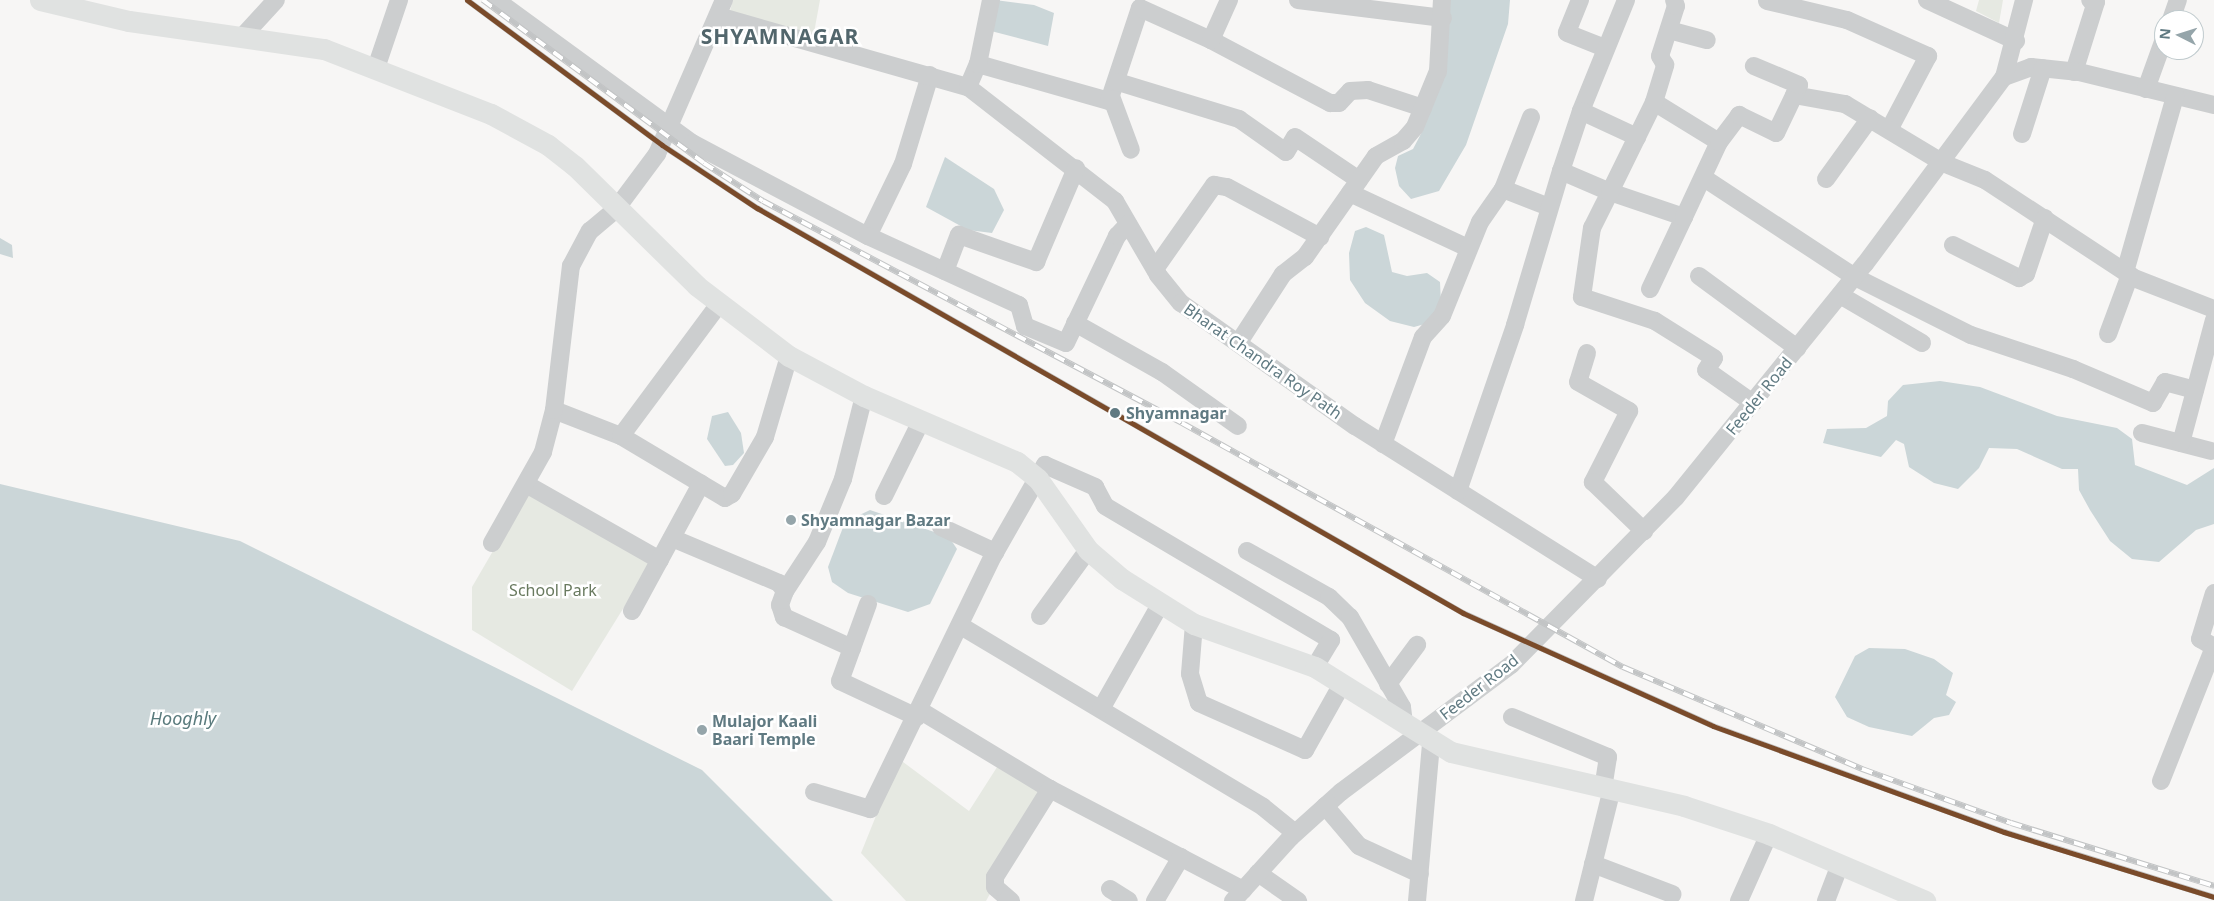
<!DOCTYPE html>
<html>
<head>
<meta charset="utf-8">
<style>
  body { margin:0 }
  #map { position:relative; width:2214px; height:901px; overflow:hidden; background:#f7f6f5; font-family:"Noto Sans",sans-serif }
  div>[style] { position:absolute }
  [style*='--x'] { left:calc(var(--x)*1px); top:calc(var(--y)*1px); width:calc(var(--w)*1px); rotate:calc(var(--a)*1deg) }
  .green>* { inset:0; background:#e6e9e2 }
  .water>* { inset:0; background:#cbd6d8 }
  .minor>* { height:18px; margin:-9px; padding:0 9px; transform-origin:9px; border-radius:9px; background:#cccecf }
  .major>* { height:21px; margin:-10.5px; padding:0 10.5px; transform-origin:10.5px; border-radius:10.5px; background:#e0e2e1 }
  .rail>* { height:5.5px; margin-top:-2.75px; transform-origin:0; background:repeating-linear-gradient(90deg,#fff 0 11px,#c2c4c5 0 22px); box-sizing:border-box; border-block:1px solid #c2c4c5 }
  .rail-1>* { height:5px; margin:-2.5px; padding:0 2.5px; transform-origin:2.5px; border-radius:2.5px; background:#7a4b2a }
  .dots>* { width:14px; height:14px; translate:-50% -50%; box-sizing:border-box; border:2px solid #fff; border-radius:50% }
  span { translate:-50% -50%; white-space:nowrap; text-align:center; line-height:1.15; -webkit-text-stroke:5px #fff; paint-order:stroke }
  .street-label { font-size:16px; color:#607a82 }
  .stop-label { font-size:16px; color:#607a82; font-weight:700 }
  .left { translate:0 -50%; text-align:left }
  .poi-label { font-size:16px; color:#607a82; font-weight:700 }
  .park-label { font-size:16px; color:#697a5f }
  .water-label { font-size:18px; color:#5a7b7d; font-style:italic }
  .district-label { font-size:21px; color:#52666c; font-weight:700; letter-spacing:1px }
  .north { position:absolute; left:2154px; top:10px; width:50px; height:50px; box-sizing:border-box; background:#fff; border:1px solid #bfcacd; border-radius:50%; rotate:275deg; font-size:14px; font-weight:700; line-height:20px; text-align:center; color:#607a82 }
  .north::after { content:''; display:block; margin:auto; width:18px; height:22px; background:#95a5aa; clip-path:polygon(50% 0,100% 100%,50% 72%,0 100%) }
</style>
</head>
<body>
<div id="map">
  <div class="green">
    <div style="clip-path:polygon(733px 0,820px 0,811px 49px,725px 29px)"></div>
    <div style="clip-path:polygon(1979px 0,2003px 0,1999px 23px,1976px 11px)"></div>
    <div style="clip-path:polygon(528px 491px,652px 562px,572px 691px,472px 630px,472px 587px)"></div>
    <div style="clip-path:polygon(899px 759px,969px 811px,999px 764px,1040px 791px,986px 882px,991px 892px,986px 901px,906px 901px,861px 853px)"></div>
  </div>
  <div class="water">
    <div style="clip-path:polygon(995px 0,1034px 5px,1054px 13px,1048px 46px,991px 31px)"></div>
    <div style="clip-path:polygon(1448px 0,1510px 0,1508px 24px,1466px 145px,1439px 191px,1411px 199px,1399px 186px,1395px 168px,1398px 156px,1413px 149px,1423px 130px)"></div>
    <div style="clip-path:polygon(945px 157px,994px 189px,1004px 210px,992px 233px,968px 230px,926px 207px)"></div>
    <div style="clip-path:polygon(1366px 227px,1384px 235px,1392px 272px,1407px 276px,1427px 273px,1440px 282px,1441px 304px,1432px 322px,1414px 327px,1390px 321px,1365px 303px,1350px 280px,1349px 253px,1355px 231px)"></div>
    <div style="clip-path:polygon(0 238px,12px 245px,13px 258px,0 254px)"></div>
    <div style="clip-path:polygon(1940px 381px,1980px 387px,2057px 416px,2117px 428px,2132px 439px,2135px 465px,2187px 485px,2214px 468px,2214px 524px,2196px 530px,2159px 562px,2132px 559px,2110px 541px,2090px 510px,2079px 490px,2078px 469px,2062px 469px,2017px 449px,1989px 448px,1979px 468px,1958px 489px,1934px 483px,1909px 467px,1904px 444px,1896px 440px,1881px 457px,1823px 443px,1827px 429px,1866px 428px,1887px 416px,1888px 401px,1903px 385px)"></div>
    <div style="clip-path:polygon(728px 412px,741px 433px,744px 453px,733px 465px,725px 466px,707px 439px,712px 416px)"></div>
    <div style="clip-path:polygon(0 484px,240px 541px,702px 770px,833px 901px,0 901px)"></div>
    <div style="clip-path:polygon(870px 510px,949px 537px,957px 549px,930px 604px,908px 612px,848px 593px,832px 582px,828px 567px,845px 522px)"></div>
    <div style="clip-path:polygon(1869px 648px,1905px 649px,1934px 659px,1953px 673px,1946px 695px,1956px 702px,1949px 715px,1934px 718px,1912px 736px,1869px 727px,1847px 717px,1835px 697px,1855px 656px)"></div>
  </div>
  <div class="minor">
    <div style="--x:496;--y:0;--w:243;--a:36.1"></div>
    <div style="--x:692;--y:143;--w:199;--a:27.9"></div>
    <div style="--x:868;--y:236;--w:80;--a:-64.1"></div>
    <div style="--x:903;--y:164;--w:93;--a:-73.1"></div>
    <div style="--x:1298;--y:0;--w:146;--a:7.1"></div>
    <div style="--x:1580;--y:0;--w:35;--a:112"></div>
    <div style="--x:1567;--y:33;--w:41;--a:21.5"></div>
    <div style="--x:1626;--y:0;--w:120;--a:112.1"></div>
    <div style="--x:1581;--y:111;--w:62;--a:24.9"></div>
    <div style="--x:1927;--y:0;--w:98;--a:24.7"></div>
    <div style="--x:1767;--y:1;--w:82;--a:13.4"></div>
    <div style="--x:1847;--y:20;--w:89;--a:24"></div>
    <div style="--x:1928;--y:56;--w:81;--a:117.8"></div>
    <div style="--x:718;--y:16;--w:260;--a:15.9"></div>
    <div style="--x:968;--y:87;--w:186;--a:37.8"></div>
    <div style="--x:1115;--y:201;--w:86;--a:59.8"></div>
    <div style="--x:1158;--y:275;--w:36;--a:51"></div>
    <div style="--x:1181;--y:303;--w:213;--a:35.3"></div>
    <div style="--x:1355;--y:426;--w:287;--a:32.2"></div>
    <div style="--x:2171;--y:20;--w:21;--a:-71"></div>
    <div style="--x:1669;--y:30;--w:39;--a:15"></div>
    <div style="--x:242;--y:37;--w:50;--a:-47.4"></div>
    <div style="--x:1211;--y:40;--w:135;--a:27.9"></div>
    <div style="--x:1330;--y:103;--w:9;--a:0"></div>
    <div style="--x:1339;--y:103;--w:16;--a:-47"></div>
    <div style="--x:1350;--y:91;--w:18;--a:-3"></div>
    <div style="--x:1368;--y:90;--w:58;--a:18.1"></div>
    <div style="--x:978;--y:64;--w:136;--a:15.8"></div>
    <div style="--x:1109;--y:101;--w:98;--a:-71.6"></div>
    <div style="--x:1140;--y:8;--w:78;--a:24.3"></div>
    <div style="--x:1211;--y:40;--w:44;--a:-65.8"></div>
    <div style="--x:376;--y:68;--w:72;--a:-71.3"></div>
    <div style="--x:2074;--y:72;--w:73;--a:-72.6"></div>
    <div style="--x:2096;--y:2;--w:6;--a:-162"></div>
    <div style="--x:2004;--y:77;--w:29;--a:-20"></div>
    <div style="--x:2031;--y:67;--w:48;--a:5.9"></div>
    <div style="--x:2079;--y:72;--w:139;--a:13.7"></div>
    <div style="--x:1118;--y:82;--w:127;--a:17"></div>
    <div style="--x:1239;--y:119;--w:57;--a:35.1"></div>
    <div style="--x:1286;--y:152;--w:17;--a:-59"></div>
    <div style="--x:1295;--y:137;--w:77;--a:33.9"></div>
    <div style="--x:968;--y:87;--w:25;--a:-67"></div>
    <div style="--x:978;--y:64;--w:65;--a:-78.5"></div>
    <div style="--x:2146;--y:89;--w:53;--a:-70.2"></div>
    <div style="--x:1794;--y:95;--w:52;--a:10"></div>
    <div style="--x:1845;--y:104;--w:114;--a:31"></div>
    <div style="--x:1943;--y:163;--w:45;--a:22"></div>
    <div style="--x:1985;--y:180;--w:178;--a:33.3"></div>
    <div style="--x:2134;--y:278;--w:86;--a:21.2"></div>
    <div style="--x:1112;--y:99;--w:54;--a:69.6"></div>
    <div style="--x:1654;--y:102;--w:76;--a:31.6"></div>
    <div style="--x:2022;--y:134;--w:69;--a:-72.3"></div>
    <div style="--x:1561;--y:171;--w:63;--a:-71.6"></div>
    <div style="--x:1704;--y:178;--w:181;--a:33.3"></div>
    <div style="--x:1855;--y:277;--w:130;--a:26.6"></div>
    <div style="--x:1971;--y:335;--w:108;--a:18.4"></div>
    <div style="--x:2073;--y:369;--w:87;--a:23"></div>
    <div style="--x:2153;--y:403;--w:24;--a:-60"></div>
    <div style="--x:2165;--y:382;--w:31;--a:15"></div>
    <div style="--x:1826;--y:179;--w:75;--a:-54.2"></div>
    <div style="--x:1503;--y:189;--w:49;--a:21.4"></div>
    <div style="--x:1350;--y:193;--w:130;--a:25"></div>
    <div style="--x:868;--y:236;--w:166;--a:24.6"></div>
    <div style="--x:1019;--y:305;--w:22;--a:74"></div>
    <div style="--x:1025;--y:326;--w:44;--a:22.5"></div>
    <div style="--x:1066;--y:343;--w:119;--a:-64.5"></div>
    <div style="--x:1117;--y:236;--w:16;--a:-47"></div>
    <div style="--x:1953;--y:245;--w:74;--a:26.6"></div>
    <div style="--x:2019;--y:278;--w:8;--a:-30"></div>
    <div style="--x:2026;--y:274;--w:59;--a:-71.3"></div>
    <div style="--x:1155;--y:269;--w:103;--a:-54.9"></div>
    <div style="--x:1214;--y:185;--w:13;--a:9"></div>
    <div style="--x:1227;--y:187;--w:106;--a:28.3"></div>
    <div style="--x:945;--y:271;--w:39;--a:-69"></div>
    <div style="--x:959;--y:235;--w:82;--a:19.3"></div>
    <div style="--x:1036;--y:262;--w:102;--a:-66.9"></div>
    <div style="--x:2125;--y:272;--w:183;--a:-74.1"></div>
    <div style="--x:1699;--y:276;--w:122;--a:36.3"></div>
    <div style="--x:1650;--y:289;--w:80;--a:-64.7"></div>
    <div style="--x:1840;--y:295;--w:95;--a:30.3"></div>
    <div style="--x:1075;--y:323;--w:100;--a:29.4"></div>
    <div style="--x:1162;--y:372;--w:93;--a:35.4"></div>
    <div style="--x:2108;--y:334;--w:63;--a:-69.6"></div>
    <div style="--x:1239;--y:342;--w:81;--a:-57.1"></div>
    <div style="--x:1283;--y:274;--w:28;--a:-38"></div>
    <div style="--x:1305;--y:257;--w:123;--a:-54.9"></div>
    <div style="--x:1376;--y:156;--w:31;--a:-29"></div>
    <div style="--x:1403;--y:141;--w:18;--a:-49"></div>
    <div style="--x:1415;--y:127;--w:61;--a:-67.7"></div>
    <div style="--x:1438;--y:71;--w:71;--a:-86.8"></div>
    <div style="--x:1587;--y:353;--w:30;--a:107"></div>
    <div style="--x:1578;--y:382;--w:59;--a:29.6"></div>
    <div style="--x:1629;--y:411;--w:80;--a:116.9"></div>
    <div style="--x:1593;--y:482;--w:71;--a:43.9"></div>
    <div style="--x:1753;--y:403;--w:57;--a:-144.9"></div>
    <div style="--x:1706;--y:370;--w:14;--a:-56"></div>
    <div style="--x:1714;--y:358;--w:70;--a:-147.9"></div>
    <div style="--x:1655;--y:321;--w:77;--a:-161.8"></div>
    <div style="--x:1582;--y:297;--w:70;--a:-81.8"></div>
    <div style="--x:1592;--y:228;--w:40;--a:-63.4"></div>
    <div style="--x:1610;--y:192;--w:78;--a:18.7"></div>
    <div style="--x:1684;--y:217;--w:83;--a:-65"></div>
    <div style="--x:1719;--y:142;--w:34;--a:-53"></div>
    <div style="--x:1739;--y:115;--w:41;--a:25.9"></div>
    <div style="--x:1776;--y:133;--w:53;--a:-64.4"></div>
    <div style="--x:1799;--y:85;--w:49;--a:-157.1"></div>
    <div style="--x:554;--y:410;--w:72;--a:21.2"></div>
    <div style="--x:621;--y:436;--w:121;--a:30.8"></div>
    <div style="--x:725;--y:498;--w:8;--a:-30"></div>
    <div style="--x:732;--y:494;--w:66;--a:-59.9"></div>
    <div style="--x:765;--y:437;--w:84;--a:-73.5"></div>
    <div style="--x:2142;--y:433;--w:71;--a:14.6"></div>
    <div style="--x:621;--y:436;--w:164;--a:-53.4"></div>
    <div style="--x:2181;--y:443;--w:127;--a:-75"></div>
    <div style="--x:1383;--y:444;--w:114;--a:-69.5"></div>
    <div style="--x:1423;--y:337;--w:28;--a:-48"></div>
    <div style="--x:1442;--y:316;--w:101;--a:-68"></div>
    <div style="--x:1480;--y:222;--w:40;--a:-55.1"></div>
    <div style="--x:1503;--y:189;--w:77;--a:-68.7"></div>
    <div style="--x:526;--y:484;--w:154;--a:29.6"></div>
    <div style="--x:1458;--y:491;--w:176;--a:-71"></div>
    <div style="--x:1515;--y:325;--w:161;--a:-73.4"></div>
    <div style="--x:1561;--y:171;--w:53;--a:23.2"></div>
    <div style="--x:1610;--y:192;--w:100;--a:-63.9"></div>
    <div style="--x:1654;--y:102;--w:39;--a:-73"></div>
    <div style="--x:1665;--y:65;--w:10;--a:-119"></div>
    <div style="--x:1660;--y:56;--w:52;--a:-72.3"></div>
    <div style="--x:1676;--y:6;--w:6;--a:-108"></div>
    <div style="--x:884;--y:496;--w:84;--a:-63.7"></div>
    <div style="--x:941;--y:527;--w:60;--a:24.8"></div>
    <div style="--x:672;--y:538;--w:116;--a:22.8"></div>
    <div style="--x:779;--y:583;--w:10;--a:53"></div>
    <div style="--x:785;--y:591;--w:15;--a:110"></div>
    <div style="--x:780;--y:605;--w:13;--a:72"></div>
    <div style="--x:784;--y:617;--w:75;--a:24.5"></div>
    <div style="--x:492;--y:543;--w:104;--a:-60.7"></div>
    <div style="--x:543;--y:452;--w:43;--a:-75.3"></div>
    <div style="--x:554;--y:410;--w:145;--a:-83.3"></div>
    <div style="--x:571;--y:266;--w:40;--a:-62"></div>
    <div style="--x:590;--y:231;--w:34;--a:-40"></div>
    <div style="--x:616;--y:209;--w:69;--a:-53.3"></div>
    <div style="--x:657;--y:154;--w:168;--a:-66.5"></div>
    <div style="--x:1247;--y:551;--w:94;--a:29.3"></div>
    <div style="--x:1329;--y:597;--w:29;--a:44"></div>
    <div style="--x:1350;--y:617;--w:104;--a:60"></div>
    <div style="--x:1402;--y:707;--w:17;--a:83"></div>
    <div style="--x:785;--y:591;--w:59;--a:-56.9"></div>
    <div style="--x:817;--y:542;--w:68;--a:-67.6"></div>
    <div style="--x:843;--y:479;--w:86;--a:-75.8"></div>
    <div style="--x:868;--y:604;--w:82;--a:110"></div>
    <div style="--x:840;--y:681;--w:85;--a:25.1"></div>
    <div style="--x:632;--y:611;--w:145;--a:-61.5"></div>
    <div style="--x:1040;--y:616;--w:82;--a:-54"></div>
    <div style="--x:1194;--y:624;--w:50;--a:94.6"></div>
    <div style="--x:1190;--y:674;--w:30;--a:73"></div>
    <div style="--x:1199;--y:703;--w:116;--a:23.9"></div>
    <div style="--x:1305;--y:750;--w:76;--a:-60.7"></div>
    <div style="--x:961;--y:626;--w:352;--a:30.9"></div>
    <div style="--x:1263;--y:807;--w:41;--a:39.1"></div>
    <div style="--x:1388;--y:684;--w:49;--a:-53.4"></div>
    <div style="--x:1101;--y:709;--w:122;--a:-60.5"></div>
    <div style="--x:921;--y:711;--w:151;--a:31.2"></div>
    <div style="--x:1050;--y:789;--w:218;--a:27.6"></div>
    <div style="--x:1512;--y:717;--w:104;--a:22.6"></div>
    <div style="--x:1608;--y:757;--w:31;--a:99"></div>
    <div style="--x:2161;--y:781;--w:144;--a:-68.4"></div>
    <div style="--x:2214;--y:647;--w:16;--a:-150"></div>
    <div style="--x:2200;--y:639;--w:48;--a:-73.1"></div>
    <div style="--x:814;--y:792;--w:59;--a:16.9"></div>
    <div style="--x:870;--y:809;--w:281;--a:-64.1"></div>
    <div style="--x:993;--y:556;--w:105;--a:-60.3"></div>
    <div style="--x:1045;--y:465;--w:55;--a:23.7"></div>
    <div style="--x:1095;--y:487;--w:21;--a:62"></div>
    <div style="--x:1105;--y:506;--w:263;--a:30.7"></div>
    <div style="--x:1331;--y:640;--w:31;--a:121"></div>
    <div style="--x:1325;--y:806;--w:52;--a:49.6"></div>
    <div style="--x:1359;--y:846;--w:67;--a:24.7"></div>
    <div style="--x:1593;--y:864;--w:85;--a:20.8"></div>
    <div style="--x:1258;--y:873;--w:49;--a:35"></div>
    <div style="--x:1110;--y:889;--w:22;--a:32"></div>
    <div style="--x:1011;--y:901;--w:21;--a:-139"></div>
    <div style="--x:995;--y:887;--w:10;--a:-90"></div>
    <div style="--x:995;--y:877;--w:104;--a:-58"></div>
    <div style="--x:1155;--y:901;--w:51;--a:-59.4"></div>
    <div style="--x:1233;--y:901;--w:86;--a:-47.8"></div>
    <div style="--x:1291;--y:837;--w:67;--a:-42"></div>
    <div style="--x:1341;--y:792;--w:212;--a:-36.8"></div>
    <div style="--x:1511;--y:665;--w:235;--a:-45.5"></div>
    <div style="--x:1676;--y:497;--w:300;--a:-51"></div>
    <div style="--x:1865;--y:264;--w:233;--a:-53.4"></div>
    <div style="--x:2004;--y:77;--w:80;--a:-75.4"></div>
    <div style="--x:1417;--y:901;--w:159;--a:-84.9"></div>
    <div style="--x:1584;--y:901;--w:115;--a:-76"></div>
    <div style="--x:1739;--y:901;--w:73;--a:-65.9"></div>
    <div style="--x:1826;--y:901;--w:39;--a:-69"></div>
  </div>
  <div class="major">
    <div style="--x:40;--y:0;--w:91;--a:13.3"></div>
    <div style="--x:129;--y:21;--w:197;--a:8.2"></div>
    <div style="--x:324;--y:49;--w:179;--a:21.3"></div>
    <div style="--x:491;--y:114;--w:65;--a:28.5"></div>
    <div style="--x:548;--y:145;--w:34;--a:38"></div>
    <div style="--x:575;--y:166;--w:171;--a:44.5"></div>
    <div style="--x:697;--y:286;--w:116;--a:37.3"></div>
    <div style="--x:789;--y:356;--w:85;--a:28.1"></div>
    <div style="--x:864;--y:396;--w:167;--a:23.3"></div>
    <div style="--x:1017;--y:462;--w:27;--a:39"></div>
    <div style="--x:1038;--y:479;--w:87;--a:54.8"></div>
    <div style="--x:1088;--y:550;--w:45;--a:40.5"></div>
    <div style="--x:1122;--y:579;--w:85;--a:32"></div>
    <div style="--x:1194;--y:624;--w:128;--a:19.6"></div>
    <div style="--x:1315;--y:667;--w:160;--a:32"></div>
    <div style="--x:1451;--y:752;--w:239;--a:13"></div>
    <div style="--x:1684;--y:806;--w:89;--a:18.2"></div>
    <div style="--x:1769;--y:834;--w:170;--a:23.2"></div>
  </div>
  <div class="rail">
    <div style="--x:467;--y:0;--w:243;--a:36.6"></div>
    <div style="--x:662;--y:145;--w:114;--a:33.6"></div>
    <div style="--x:757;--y:208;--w:814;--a:29.84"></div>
    <div style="--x:1463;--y:613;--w:274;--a:24.3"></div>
    <div style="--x:1713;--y:726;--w:310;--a:20"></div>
    <div style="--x:2004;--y:832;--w:220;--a:17.2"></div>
    <div style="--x:483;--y:0;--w:275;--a:36.4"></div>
    <div style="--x:704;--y:163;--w:70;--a:32.8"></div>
    <div style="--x:763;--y:201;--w:474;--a:27.9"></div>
    <div style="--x:1182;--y:423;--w:504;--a:28.96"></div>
    <div style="--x:1623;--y:667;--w:260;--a:23.1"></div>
    <div style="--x:1862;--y:769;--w:158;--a:19.9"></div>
    <div style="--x:2011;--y:823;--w:213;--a:17.2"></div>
  </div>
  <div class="rail-1">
    <div style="--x:467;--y:0;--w:243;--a:36.6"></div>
    <div style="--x:662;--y:145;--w:114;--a:33.6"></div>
    <div style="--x:757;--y:208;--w:814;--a:29.84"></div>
    <div style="--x:1463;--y:613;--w:274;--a:24.3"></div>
    <div style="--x:1713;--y:726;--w:310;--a:20"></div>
    <div style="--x:2004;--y:832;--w:220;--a:17.2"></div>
  </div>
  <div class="dots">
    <div style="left:1115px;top:413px;background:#607a82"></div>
    <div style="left:791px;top:520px;background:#95a5aa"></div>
    <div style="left:702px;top:730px;background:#95a5aa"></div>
  </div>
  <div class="street-label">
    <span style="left:1263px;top:361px;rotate:35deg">Bharat Chandra Roy Path</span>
    <span style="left:1759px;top:396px;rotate:-51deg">Feeder Road</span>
    <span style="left:1479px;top:687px;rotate:-38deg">Feeder Road</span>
  </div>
  <div class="stop-label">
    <span class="left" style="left:1126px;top:413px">Shyamnagar</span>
  </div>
  <div class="poi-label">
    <span class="left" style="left:801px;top:520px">Shyamnagar Bazar</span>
    <span class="left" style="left:712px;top:730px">Mulajor Kaali<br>Baari Temple</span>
  </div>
  <div class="park-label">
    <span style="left:553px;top:590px">School Park</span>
  </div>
  <div class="water-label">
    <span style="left:183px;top:718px">Hooghly</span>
  </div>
  <div class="district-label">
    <span style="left:780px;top:36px">SHYAMNAGAR</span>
  </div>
  <div class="north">N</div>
</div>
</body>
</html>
